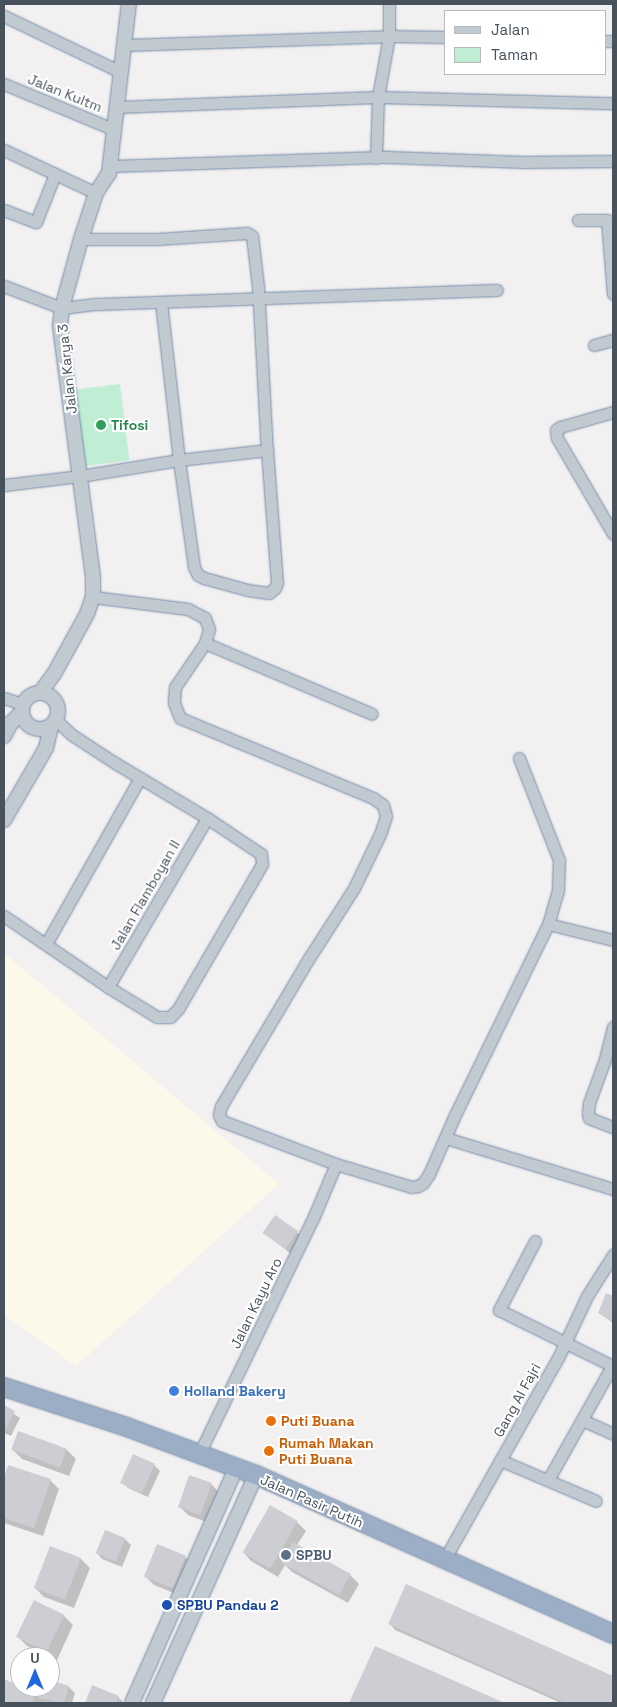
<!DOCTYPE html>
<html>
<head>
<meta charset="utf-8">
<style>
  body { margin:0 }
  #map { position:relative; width:617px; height:1707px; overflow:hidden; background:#f2f0f0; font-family:"Space Grotesk",sans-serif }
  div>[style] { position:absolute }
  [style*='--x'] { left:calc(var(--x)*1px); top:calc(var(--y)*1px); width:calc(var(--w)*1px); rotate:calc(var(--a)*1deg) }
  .commercial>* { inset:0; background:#fcf8ea }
  .green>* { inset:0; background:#c0eed4; transform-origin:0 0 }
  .shadow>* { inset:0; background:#0003 }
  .building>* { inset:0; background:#cdced4; transform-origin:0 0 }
  .roads { filter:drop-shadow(0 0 1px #748aa8) drop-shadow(0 0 1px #748aa8) }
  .minor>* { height:11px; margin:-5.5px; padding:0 5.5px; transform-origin:5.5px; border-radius:5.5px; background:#c1c9d1 }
  .tertiary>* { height:14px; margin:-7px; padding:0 7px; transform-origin:7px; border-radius:7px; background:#c1c9d1 }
  .tertiary>.ring { margin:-7px; padding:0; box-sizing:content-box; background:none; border:14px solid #c1c9d1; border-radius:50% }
  .trunk>* { height:18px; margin:-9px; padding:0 9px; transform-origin:9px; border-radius:9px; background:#9caec5 }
  .dots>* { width:14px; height:14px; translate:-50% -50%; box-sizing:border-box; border:2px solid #fff; border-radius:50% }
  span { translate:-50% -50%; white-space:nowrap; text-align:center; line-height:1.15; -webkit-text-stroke:4px #fff; paint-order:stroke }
  .street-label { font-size:14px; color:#48525d }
  .leisure-label { font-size:14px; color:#27864d; font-weight:700 }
  .left { translate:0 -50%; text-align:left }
  .shop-label { font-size:14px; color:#366cbe; font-weight:700 }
  .food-label { font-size:14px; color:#c56008; font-weight:700 }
  .service-label { font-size:14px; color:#4e5e75; font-weight:700 }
  .transit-label { font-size:14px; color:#164399; font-weight:700 }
  .frame { position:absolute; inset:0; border:5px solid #48525d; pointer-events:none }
  .legend { position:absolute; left:444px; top:10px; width:162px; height:65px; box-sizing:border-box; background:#fff; border:1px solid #b6babe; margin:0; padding:6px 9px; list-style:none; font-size:15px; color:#48525d }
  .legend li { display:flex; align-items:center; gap:10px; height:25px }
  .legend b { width:25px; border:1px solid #b6babe }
  .north { position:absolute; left:10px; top:1647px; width:50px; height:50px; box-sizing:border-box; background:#fff; border:1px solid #b6babe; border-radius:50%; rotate:0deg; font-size:14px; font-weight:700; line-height:20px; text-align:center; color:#48525d }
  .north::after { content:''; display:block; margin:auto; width:18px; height:22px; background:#1f67dd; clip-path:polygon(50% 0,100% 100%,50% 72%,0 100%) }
</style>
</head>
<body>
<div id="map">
  <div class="commercial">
    <div style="clip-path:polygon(4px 953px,279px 1184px,76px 1366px,4px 1315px)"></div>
  </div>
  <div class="green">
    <div style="left:120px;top:384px;width:77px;height:49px;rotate:83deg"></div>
  </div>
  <div class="shadow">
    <div style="clip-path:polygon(264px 1232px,297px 1232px,303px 1238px,291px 1254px)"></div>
    <div style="clip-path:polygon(606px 1294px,613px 1297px,613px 1323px,599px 1313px)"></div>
    <div style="clip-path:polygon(4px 1407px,20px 1418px,11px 1436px,4px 1433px)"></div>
    <div style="clip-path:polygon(19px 1433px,67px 1450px,76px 1459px,69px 1476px,22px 1459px,13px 1450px)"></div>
    <div style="clip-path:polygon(154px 1465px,160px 1471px,148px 1497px,128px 1488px,122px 1482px)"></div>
    <div style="clip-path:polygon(9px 1466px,50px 1480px,59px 1489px,43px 1536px,4px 1523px,4px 1482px)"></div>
    <div style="clip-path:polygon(211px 1484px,220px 1493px,209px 1523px,188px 1515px,179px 1506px)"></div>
    <div style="clip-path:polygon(297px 1522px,306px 1531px,297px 1545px,350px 1575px,359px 1584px,348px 1603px,292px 1572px,285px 1565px,278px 1577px,251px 1561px,243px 1552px)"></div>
    <div style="clip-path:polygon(105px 1532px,125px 1539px,131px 1545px,122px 1567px,102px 1559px,97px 1553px)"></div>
    <div style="clip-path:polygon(51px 1548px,81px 1559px,90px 1568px,74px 1608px,44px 1597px,35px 1588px)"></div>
    <div style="clip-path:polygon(185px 1557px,194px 1566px,181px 1596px,154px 1585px,145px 1576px)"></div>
    <div style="clip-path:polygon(407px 1585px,613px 1677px,613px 1703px,561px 1703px,395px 1630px,390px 1624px)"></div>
    <div style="clip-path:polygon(64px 1616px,73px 1625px,57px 1660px,27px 1646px,18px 1637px)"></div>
    <div style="clip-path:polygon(376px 1647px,502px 1703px,351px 1703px)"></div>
    <div style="clip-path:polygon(4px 1680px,35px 1694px,40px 1698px,43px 1687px,50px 1687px,50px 1682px,69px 1687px,75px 1693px,72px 1703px,4px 1703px)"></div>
    <div style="clip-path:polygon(93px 1687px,118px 1697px,124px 1703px,86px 1703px)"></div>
  </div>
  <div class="building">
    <div style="left:275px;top:1215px;width:28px;height:22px;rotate:35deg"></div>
    <div style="clip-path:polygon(606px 1293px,613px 1296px,613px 1321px,598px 1313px)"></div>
    <div style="clip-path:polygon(4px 1405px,15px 1411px,4px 1433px)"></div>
    <div style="left:18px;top:1431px;width:52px;height:20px;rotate:20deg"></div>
    <div style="left:133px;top:1454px;width:24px;height:32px;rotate:24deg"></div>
    <div style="clip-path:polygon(8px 1465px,51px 1479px,34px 1528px,4px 1518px,4px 1478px)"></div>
    <div style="left:189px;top:1475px;width:24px;height:34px;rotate:19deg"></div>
    <div style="left:270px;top:1505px;width:32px;height:55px;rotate:30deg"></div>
    <div style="left:105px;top:1530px;width:22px;height:25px;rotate:22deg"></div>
    <div style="left:293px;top:1542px;width:66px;height:24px;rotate:29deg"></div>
    <div style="left:157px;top:1544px;width:31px;height:35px;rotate:22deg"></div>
    <div style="left:50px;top:1546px;width:33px;height:45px;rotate:21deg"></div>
    <div style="clip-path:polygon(406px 1584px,613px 1676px,613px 1703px,566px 1703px,388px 1624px)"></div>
    <div style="left:34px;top:1600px;width:34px;height:41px;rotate:26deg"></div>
    <div style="clip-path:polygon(375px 1646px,505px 1703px,349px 1703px)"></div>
    <div style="clip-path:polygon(4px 1679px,36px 1693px,32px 1703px,4px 1703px)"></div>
    <div style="clip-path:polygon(50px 1680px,69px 1686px,64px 1703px,38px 1698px,42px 1687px,50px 1687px)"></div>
    <div style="clip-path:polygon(92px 1685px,119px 1696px,116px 1703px,85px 1703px)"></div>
  </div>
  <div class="roads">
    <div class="minor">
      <div style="--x:4;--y:16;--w:130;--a:25.6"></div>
      <div style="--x:606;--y:41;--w:7;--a:0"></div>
      <div style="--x:124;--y:45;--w:265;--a:-1.9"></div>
      <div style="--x:389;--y:36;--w:57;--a:1"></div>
      <div style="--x:4;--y:84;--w:120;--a:22.5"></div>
      <div style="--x:117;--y:107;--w:261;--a:-2.2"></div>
      <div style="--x:378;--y:97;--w:235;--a:1.5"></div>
      <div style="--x:4;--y:150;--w:102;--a:25.1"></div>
      <div style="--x:376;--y:158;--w:61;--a:-88.1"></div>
      <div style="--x:378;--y:97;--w:62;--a:-79.8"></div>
      <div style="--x:389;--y:36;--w:32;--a:-90"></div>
      <div style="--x:110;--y:166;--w:278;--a:-1.9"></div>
      <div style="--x:388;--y:157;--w:136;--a:2.1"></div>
      <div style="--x:524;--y:162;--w:89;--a:-0.6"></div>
      <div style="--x:4;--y:210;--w:34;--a:21"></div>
      <div style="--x:36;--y:222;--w:52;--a:-68.4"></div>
      <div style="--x:578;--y:220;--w:29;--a:0"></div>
      <div style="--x:607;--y:220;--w:74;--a:85.4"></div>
      <div style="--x:81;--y:239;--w:76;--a:0"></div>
      <div style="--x:157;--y:239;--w:90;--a:-3.8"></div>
      <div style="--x:247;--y:233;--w:6;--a:31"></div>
      <div style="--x:252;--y:236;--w:50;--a:83.2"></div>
      <div style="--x:258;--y:286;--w:164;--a:86.9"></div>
      <div style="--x:4;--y:286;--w:62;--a:20.8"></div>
      <div style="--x:62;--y:308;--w:34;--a:-7"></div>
      <div style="--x:96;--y:304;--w:401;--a:-2"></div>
      <div style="--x:594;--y:345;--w:20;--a:-15"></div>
      <div style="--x:613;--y:412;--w:55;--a:164.2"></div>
      <div style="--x:560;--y:427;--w:5;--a:143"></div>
      <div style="--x:556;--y:430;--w:8;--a:83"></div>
      <div style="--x:557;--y:438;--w:111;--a:59.7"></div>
      <div style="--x:4;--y:485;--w:77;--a:-6.8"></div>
      <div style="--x:80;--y:476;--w:100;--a:-9.2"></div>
      <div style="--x:179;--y:460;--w:89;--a:-6.5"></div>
      <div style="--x:267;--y:450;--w:133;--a:85.7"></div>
      <div style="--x:277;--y:583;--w:5;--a:112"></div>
      <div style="--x:275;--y:588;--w:8;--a:140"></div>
      <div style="--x:269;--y:593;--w:21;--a:-172"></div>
      <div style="--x:248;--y:590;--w:46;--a:-164.7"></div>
      <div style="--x:204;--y:578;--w:7;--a:-153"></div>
      <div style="--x:198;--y:575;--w:9;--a:-117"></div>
      <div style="--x:194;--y:567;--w:108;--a:-98"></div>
      <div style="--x:179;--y:460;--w:158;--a:-96.5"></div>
      <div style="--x:93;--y:597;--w:96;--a:7.2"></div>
      <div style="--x:188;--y:609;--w:19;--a:28"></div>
      <div style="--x:205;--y:618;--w:12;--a:70"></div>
      <div style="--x:209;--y:629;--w:15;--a:106"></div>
      <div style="--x:205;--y:643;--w:53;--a:124.3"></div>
      <div style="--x:175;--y:687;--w:16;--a:94"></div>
      <div style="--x:174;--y:703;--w:16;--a:68"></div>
      <div style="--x:180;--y:718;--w:209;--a:22.5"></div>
      <div style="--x:373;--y:798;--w:12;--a:35"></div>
      <div style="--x:383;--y:805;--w:11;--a:75"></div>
      <div style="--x:386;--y:816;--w:19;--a:108"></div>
      <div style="--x:380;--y:834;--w:60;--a:115.7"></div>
      <div style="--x:354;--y:888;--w:83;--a:122.7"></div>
      <div style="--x:309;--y:958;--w:172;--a:120.7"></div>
      <div style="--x:221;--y:1106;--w:9;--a:103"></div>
      <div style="--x:219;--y:1115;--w:7;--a:63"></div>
      <div style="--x:222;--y:1121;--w:122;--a:20.7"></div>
      <div style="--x:336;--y:1164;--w:78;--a:17"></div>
      <div style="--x:411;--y:1187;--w:7;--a:-8"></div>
      <div style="--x:418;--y:1186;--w:6;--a:-31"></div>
      <div style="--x:423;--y:1183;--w:11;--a:-56"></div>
      <div style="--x:429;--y:1174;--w:62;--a:-66.3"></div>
      <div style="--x:454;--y:1117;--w:215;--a:-64"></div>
      <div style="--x:548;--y:924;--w:67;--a:13.8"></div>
      <div style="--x:205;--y:643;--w:181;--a:23"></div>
      <div style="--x:4;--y:698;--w:20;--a:18"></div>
      <div style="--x:519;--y:758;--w:110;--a:68.6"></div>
      <div style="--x:559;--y:860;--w:30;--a:92"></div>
      <div style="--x:558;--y:890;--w:35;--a:106"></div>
      <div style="--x:4;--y:916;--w:126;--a:34.3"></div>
      <div style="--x:108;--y:987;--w:57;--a:31.5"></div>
      <div style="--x:157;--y:1017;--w:13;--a:0"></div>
      <div style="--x:170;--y:1017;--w:11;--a:-45"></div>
      <div style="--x:178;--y:1009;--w:168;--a:-59.9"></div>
      <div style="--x:262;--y:864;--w:10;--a:-96"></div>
      <div style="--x:261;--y:854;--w:65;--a:-146.3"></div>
      <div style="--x:207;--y:818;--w:107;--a:-149.1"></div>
      <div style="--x:115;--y:763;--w:51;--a:-146.9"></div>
      <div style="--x:72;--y:735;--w:22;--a:-137"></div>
      <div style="--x:46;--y:944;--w:191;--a:-60.5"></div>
      <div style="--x:108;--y:987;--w:196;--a:-59.6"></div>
      <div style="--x:613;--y:1027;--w:36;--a:104"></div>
      <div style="--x:604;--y:1062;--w:44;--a:110.1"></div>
      <div style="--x:589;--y:1103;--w:10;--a:96"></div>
      <div style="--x:588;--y:1113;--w:5;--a:79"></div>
      <div style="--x:589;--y:1118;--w:26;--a:21"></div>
      <div style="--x:446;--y:1138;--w:175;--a:17"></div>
      <div style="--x:535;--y:1241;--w:78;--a:117.6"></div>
      <div style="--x:499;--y:1310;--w:127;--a:26.2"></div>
      <div style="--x:582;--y:1420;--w:34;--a:24"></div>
      <div style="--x:199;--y:1454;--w:264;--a:-64.2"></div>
      <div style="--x:314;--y:1216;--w:56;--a:-67.1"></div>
      <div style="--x:500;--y:1460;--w:104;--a:23.1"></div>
      <div style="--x:548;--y:1480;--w:131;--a:-60.7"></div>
      <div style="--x:444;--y:1560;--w:232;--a:-60.6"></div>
      <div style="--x:558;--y:1358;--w:68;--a:-64.9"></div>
      <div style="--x:587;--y:1296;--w:49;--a:-57.6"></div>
    </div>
    <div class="tertiary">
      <div style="--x:40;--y:693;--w:24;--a:-54"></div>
      <div style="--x:54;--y:674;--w:68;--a:-61.2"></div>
      <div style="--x:87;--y:614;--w:18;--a:-71"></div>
      <div style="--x:93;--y:597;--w:20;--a:-90"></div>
      <div style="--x:93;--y:577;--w:254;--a:-97.5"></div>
      <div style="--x:60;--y:325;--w:17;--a:-83"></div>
      <div style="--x:62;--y:308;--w:72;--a:-74.6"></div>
      <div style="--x:81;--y:239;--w:48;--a:-71.9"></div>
      <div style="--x:96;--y:193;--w:24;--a:-57"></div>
      <div style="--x:109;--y:173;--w:170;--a:-83.3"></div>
      <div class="ring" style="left:22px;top:693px;width:22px;height:22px"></div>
      <div style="--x:4;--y:736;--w:15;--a:-62"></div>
      <div style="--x:11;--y:723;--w:16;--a:-45"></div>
      <div style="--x:4;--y:820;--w:83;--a:-59.7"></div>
      <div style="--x:46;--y:748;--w:23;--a:-77"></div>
      <div style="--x:132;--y:1703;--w:257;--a:-66.1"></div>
      <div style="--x:153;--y:1703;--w:250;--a:-65.7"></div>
    </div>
    <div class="trunk">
      <div style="--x:4;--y:1387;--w:126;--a:18"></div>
      <div style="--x:124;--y:1426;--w:141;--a:20.4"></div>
      <div style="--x:256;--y:1475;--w:391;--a:24"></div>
    </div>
  </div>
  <div class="dots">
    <div style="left:101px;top:425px;background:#2e9e5b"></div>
    <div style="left:174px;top:1391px;background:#3f7fe0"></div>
    <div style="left:271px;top:1421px;background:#e8710a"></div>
    <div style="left:269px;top:1451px;background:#e8710a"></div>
    <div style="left:286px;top:1555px;background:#5c6f8a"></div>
    <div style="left:167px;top:1605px;background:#1a4fb4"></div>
  </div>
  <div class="street-label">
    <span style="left:65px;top:93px;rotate:22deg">Jalan Kultm</span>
    <span style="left:67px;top:369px;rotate:-96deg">Jalan Karya 3</span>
    <span style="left:145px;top:895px;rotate:-60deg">Jalan Flamboyan II</span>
    <span style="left:256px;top:1303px;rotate:-64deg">Jalan Kayu Aro</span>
    <span style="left:517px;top:1400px;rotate:-61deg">Gang Al Fajri</span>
    <span style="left:312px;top:1501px;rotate:24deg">Jalan Pasir Putih</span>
  </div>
  <div class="leisure-label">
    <span class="left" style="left:111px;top:425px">Tifosi</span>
  </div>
  <div class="shop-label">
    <span class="left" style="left:184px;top:1391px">Holland Bakery</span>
  </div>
  <div class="food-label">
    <span class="left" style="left:281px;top:1421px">Puti Buana</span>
    <span class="left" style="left:279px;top:1451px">Rumah Makan<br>Puti Buana</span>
  </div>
  <div class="service-label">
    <span class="left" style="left:296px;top:1555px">SPBU</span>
  </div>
  <div class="transit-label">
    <span class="left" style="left:177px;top:1605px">SPBU Pandau 2</span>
  </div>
  <div class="frame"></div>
  <ul class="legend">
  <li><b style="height:6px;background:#c1c9d1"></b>Jalan</li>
  <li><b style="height:14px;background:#c0eed4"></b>Taman</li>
  </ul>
  <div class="north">U</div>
</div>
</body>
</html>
